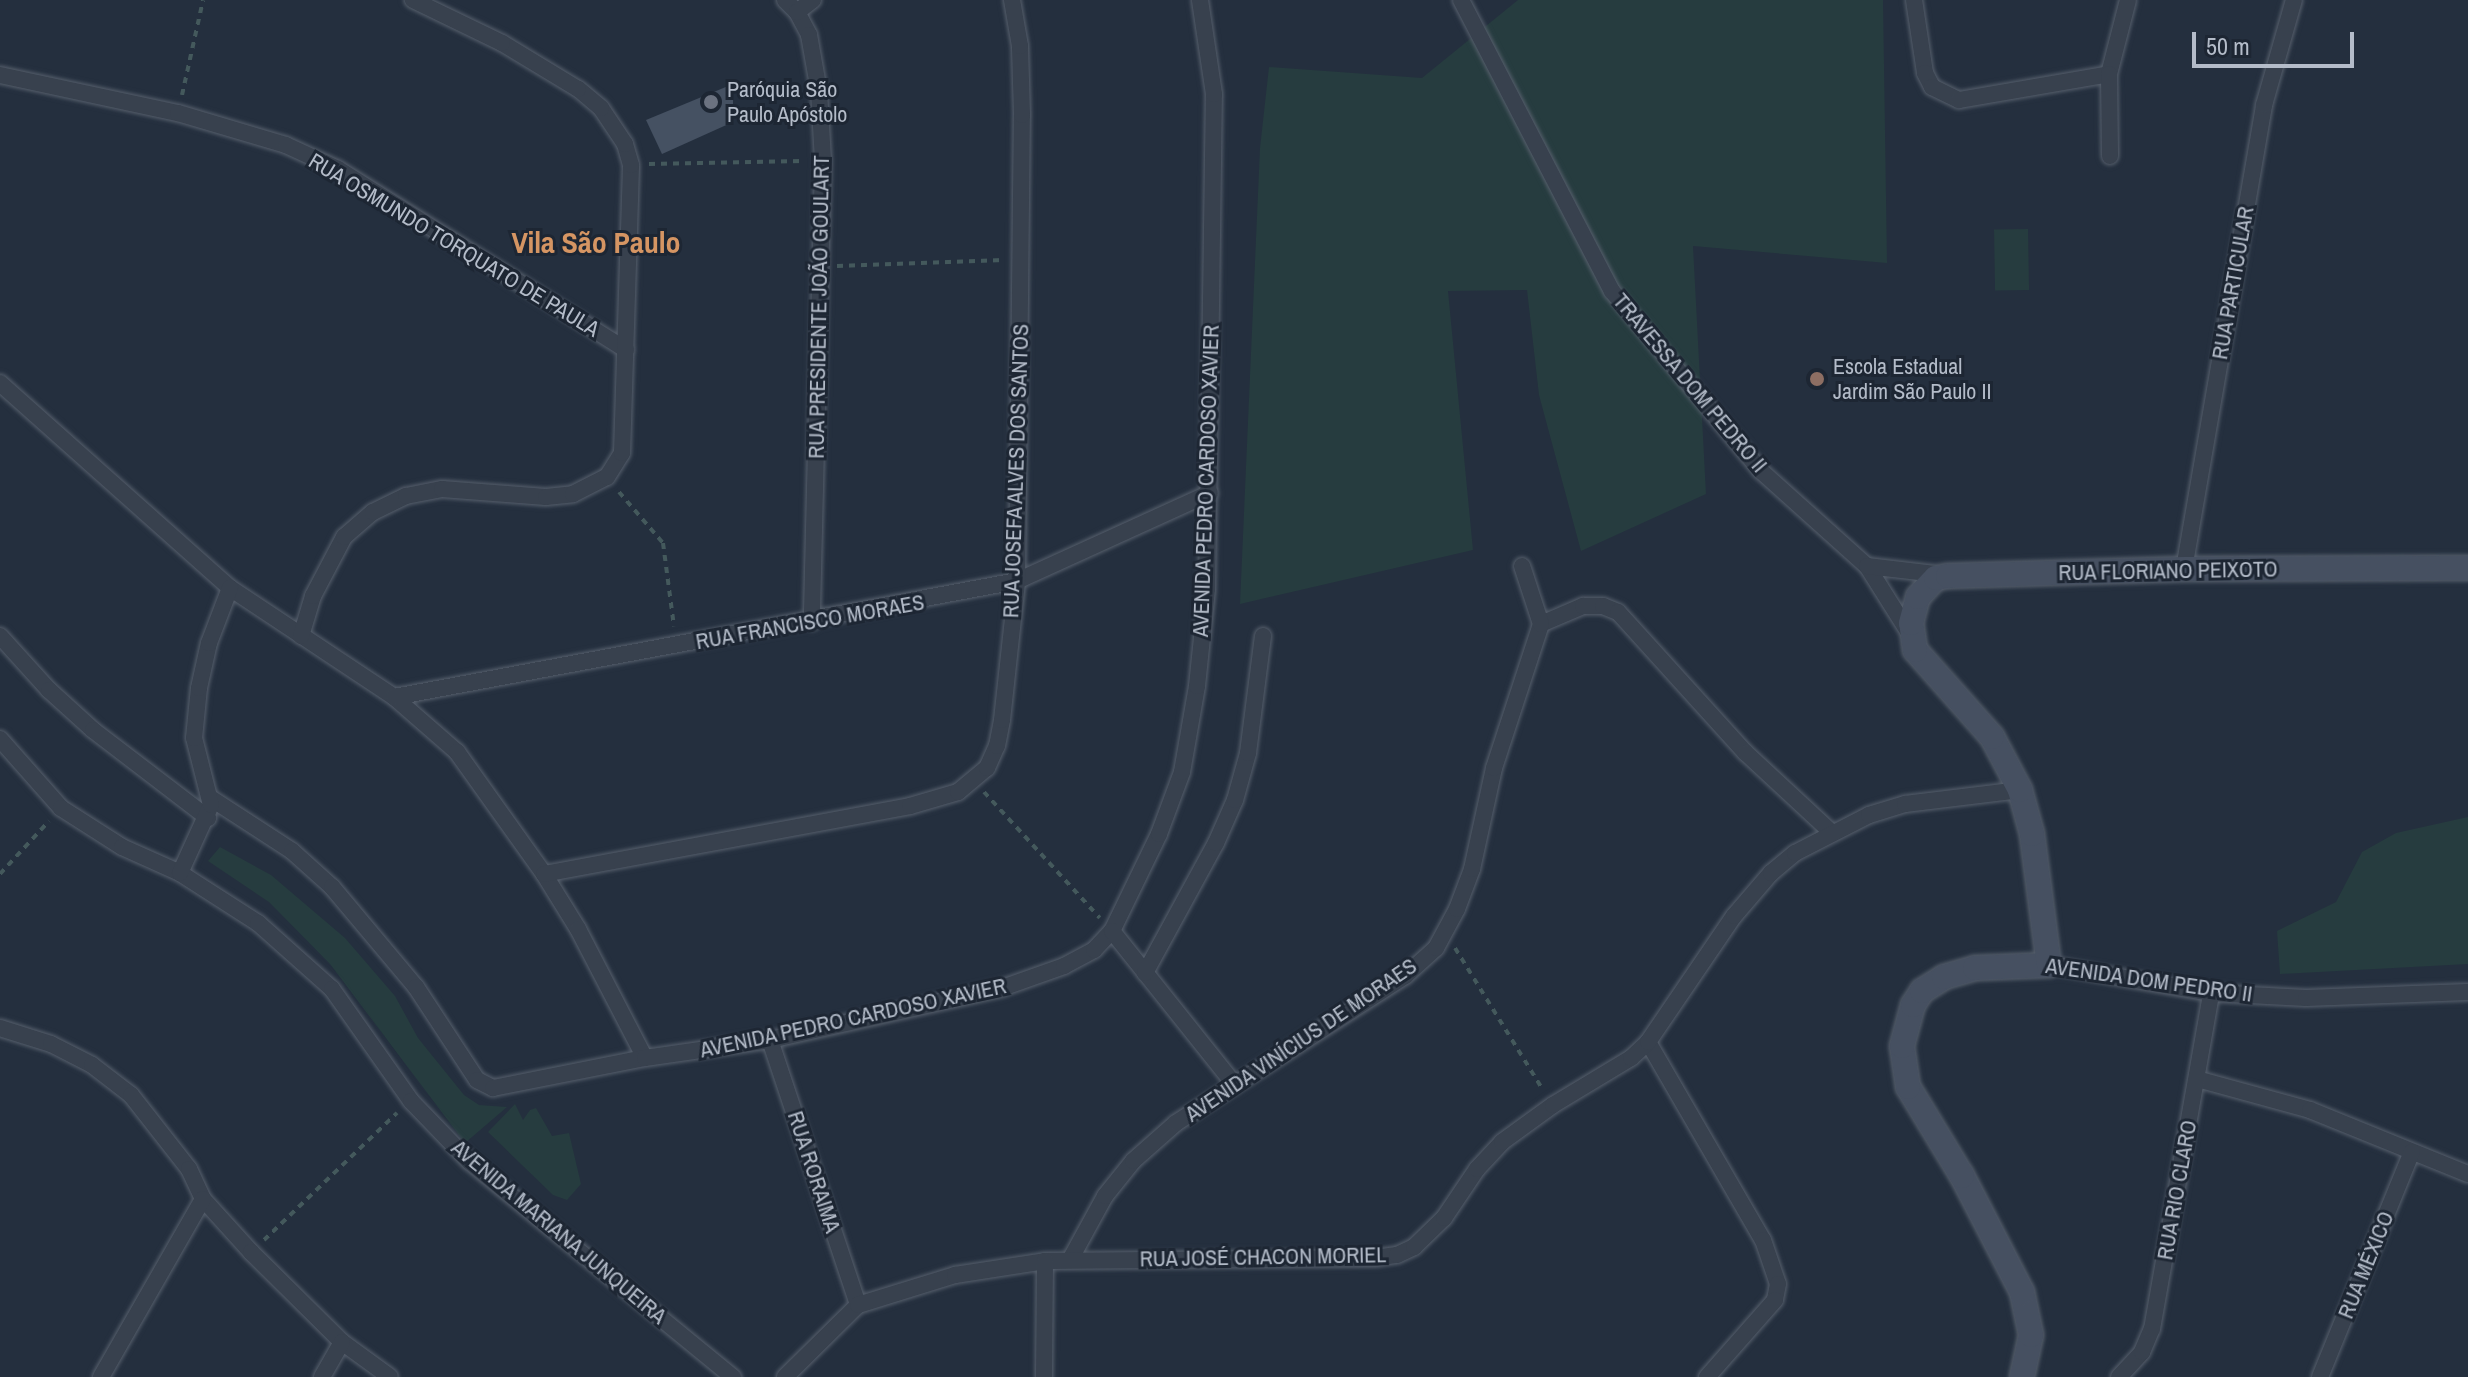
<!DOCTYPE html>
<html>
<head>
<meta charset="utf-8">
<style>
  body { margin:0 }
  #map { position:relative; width:2468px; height:1377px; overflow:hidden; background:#242f3e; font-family:"Archivo Narrow",sans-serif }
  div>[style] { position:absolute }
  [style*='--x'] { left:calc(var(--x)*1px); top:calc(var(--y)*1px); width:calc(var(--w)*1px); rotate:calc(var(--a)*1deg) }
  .green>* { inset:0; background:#263c3f; transform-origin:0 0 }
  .building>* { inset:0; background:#455162 }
  .path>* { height:4px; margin-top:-2px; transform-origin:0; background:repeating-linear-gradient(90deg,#44595c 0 6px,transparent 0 12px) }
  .roads { filter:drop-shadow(0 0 2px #565f6c) drop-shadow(0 0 2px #565f6c) }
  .street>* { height:16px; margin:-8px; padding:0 8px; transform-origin:8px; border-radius:8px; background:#38414e }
  .secondary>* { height:24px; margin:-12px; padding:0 12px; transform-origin:12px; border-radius:12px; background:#465061 }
  .dots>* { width:22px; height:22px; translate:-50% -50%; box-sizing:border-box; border:4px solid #1d2633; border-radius:50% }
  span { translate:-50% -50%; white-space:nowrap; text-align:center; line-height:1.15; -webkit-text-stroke:6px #1d2633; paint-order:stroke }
  .poi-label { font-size:22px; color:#b4bcc9 }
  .left { translate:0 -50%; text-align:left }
  .street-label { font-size:22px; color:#b4bcc9 }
  .district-label { font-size:30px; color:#d59563; font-weight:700 }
  .scale { position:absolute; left:2192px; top:32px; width:162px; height:36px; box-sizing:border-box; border:4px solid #b4bcc9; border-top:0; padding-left:10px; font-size:24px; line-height:28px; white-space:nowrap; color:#b4bcc9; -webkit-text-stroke:6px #1d2633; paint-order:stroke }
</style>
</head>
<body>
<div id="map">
  <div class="green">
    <div style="clip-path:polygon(1518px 0,1883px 0,1887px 263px,1693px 246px,1706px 494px,1581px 551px,1539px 395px,1527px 290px,1448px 291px,1473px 550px,1240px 604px,1260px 148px,1269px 67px,1422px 78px)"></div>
    <div style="left:2028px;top:229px;width:61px;height:34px;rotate:89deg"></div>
    <div style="clip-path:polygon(2468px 817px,2468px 964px,2280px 974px,2277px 931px,2336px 902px,2362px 852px,2396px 833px)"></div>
    <div style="clip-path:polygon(220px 847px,271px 875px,345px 938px,395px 996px,418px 1038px,464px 1095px,479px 1105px,507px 1107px,465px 1143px,330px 964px,269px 902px,208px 861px)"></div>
    <div style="clip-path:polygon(515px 1104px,523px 1120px,530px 1110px,536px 1108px,552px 1136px,569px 1133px,581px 1184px,567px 1200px,553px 1195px,488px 1132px)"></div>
  </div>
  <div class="building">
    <div style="clip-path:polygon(733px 84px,733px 122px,662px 154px,646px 120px)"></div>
  </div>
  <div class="path">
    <div style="--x:182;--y:95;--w:97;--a:-77.5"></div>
    <div style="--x:649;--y:164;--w:155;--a:-1.1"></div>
    <div style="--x:837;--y:266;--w:167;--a:-2.1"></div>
    <div style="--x:619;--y:492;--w:67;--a:49.2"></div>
    <div style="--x:663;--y:543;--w:84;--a:82.5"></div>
    <div style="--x:984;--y:792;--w:171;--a:47.4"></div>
    <div style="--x:0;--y:874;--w:72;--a:-47.2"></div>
    <div style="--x:1455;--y:948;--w:167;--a:58.2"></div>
    <div style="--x:264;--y:1240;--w:184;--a:-43.7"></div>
  </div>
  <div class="roads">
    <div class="street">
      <div style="--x:785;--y:0;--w:17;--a:45"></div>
      <div style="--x:797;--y:12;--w:26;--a:62"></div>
      <div style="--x:809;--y:35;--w:57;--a:79.9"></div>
      <div style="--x:819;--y:91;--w:70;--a:86.7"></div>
      <div style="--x:823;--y:161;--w:461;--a:91.4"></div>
      <div style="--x:1461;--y:0;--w:328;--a:62.6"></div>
      <div style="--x:1612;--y:291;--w:234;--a:50.4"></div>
      <div style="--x:1761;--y:471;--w:142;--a:41.9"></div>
      <div style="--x:1867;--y:566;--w:83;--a:57.8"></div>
      <div style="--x:1914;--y:0;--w:74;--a:81.4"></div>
      <div style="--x:1925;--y:73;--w:16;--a:63"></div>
      <div style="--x:1932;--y:87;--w:30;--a:26"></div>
      <div style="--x:1959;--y:100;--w:152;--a:-9.8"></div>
      <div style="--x:2109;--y:74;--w:76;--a:-75.6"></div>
      <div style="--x:797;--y:12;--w:20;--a:-37"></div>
      <div style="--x:2109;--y:74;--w:82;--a:89.3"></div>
      <div style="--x:0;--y:75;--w:182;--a:12.1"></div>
      <div style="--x:178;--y:113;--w:113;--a:16.5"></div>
      <div style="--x:286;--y:145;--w:57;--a:24.8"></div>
      <div style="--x:338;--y:169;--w:340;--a:32.1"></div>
      <div style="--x:0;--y:383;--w:308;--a:41.7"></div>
      <div style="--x:230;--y:588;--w:197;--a:33.6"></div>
      <div style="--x:394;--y:697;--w:84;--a:41.1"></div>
      <div style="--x:457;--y:752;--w:150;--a:54.5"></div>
      <div style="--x:544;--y:874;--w:65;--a:58.3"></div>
      <div style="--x:578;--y:929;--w:145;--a:62.6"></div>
      <div style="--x:1867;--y:566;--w:79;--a:6.6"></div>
      <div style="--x:2184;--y:569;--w:471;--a:-80.2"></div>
      <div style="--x:2264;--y:105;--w:109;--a:-74.1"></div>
      <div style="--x:1541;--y:624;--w:46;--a:-23.2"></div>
      <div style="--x:1583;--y:606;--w:20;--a:0"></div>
      <div style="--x:1603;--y:606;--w:16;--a:22"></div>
      <div style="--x:1618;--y:612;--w:190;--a:47.8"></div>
      <div style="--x:1746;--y:753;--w:116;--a:42.9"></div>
      <div style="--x:0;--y:636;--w:73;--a:47.8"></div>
      <div style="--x:49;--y:690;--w:59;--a:42.3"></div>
      <div style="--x:93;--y:730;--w:145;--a:37.4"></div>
      <div style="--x:301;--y:636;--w:42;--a:-73.3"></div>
      <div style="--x:313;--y:596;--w:67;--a:-62.3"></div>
      <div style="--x:344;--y:537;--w:38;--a:-41"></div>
      <div style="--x:373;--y:512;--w:37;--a:-26"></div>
      <div style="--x:406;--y:496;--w:37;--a:-11"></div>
      <div style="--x:442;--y:489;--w:104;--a:4.4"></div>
      <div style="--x:546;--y:497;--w:27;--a:-6"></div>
      <div style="--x:573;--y:494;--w:38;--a:-27"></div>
      <div style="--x:607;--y:477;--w:28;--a:-58"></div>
      <div style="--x:622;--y:453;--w:288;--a:-88.2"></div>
      <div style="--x:631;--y:165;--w:22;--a:-106"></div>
      <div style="--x:625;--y:144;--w:43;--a:-123.7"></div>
      <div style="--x:601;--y:108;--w:30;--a:-140"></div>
      <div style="--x:578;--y:89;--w:89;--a:-148.8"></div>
      <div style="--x:502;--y:43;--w:99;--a:-154.2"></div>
      <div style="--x:394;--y:697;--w:634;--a:-10.55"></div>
      <div style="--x:1017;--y:581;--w:212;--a:-24.5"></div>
      <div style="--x:0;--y:739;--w:92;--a:48.5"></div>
      <div style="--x:61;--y:808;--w:72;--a:32.6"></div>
      <div style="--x:122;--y:847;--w:64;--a:24.1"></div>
      <div style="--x:180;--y:873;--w:93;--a:32.7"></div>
      <div style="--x:258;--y:923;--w:99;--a:41.7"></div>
      <div style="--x:332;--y:989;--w:137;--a:54.8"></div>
      <div style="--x:411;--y:1101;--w:85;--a:46"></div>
      <div style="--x:470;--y:1162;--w:340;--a:39.3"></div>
      <div style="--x:212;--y:799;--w:95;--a:33"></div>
      <div style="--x:292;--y:851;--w:54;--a:42"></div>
      <div style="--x:332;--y:887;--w:131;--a:50"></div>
      <div style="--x:416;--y:987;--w:111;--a:56.7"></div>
      <div style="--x:477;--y:1080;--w:18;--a:27"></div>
      <div style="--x:493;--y:1088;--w:155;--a:-11.2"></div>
      <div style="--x:645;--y:1058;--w:126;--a:-8.2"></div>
      <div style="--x:770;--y:1040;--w:238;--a:-12.6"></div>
      <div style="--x:1002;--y:988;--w:66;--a:-19.5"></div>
      <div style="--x:1064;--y:966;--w:34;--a:-28"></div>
      <div style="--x:1094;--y:950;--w:26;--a:-47"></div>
      <div style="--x:1112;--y:931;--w:108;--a:-64.1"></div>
      <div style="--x:1159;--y:834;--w:66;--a:-69.6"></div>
      <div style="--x:1182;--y:772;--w:87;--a:-80.1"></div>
      <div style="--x:1197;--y:686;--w:98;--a:-84.1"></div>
      <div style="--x:1207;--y:589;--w:495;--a:-89.2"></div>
      <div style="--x:1214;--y:94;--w:95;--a:-98.5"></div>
      <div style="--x:180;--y:873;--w:75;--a:-65.5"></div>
      <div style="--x:211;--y:805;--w:69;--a:-104.2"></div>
      <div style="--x:194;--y:738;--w:50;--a:-84.3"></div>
      <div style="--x:199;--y:688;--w:46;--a:-77.5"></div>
      <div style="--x:209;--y:643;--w:59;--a:-69.1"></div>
      <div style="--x:544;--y:874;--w:372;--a:-10.5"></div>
      <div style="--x:910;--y:806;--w:50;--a:-16.3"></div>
      <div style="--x:958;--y:792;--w:38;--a:-40"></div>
      <div style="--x:987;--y:768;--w:24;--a:-66"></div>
      <div style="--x:997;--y:746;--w:26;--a:-79"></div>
      <div style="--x:1002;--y:720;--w:140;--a:-83.8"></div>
      <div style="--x:1017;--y:581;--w:466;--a:-89.4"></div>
      <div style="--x:1022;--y:115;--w:69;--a:-91.7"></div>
      <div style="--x:1020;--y:46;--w:47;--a:-99.9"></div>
      <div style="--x:1112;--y:931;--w:197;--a:51.4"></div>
      <div style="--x:2049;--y:965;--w:164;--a:9.8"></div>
      <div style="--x:2211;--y:993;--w:95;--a:3"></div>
      <div style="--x:2306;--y:998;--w:162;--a:-2.1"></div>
      <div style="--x:1145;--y:973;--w:148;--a:-61.4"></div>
      <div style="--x:1216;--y:843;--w:47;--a:-66.2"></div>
      <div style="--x:1235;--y:800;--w:49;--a:-74.5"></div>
      <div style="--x:1248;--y:753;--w:118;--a:-82.7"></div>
      <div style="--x:0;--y:1028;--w:53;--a:17.4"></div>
      <div style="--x:51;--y:1044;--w:46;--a:27.1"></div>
      <div style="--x:92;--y:1065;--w:49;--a:37.6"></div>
      <div style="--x:131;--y:1095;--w:94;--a:51.9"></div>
      <div style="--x:189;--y:1169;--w:33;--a:65"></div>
      <div style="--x:203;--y:1199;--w:72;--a:47.8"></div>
      <div style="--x:251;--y:1252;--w:128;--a:44.7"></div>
      <div style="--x:342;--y:1342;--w:59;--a:36.1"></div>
      <div style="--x:770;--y:1040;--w:279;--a:71.6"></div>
      <div style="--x:1648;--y:1042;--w:229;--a:59.9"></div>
      <div style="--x:1763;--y:1240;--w:46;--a:71.2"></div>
      <div style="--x:1778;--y:1284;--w:16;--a:101"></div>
      <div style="--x:1775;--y:1300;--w:103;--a:131.4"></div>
      <div style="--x:2197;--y:1079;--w:117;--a:15.3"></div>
      <div style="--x:2310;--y:1110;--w:170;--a:22.1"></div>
      <div style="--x:1070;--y:1260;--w:73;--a:-61.3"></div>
      <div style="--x:1105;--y:1196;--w:45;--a:-51.3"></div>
      <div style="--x:1133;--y:1161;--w:57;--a:-41.5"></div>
      <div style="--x:1176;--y:1123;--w:272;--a:-32.7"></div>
      <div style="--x:1405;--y:976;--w:42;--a:-42.1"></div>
      <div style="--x:1436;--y:948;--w:44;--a:-61.7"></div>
      <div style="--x:1457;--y:909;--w:43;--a:-69.4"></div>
      <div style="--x:1472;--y:869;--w:103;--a:-77.7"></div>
      <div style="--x:1494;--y:768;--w:151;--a:-71.9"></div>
      <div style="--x:1541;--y:624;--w:61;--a:-108.1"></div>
      <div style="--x:101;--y:1377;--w:205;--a:-60.2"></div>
      <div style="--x:322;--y:1377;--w:40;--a:-60.3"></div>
      <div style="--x:785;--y:1377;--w:103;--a:-44.6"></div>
      <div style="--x:858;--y:1305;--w:102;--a:-17.2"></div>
      <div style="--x:955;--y:1275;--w:91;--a:-8.8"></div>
      <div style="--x:1045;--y:1261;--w:330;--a:-0.5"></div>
      <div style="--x:1375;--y:1258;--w:22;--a:-8"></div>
      <div style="--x:1397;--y:1255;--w:19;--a:-25"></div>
      <div style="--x:1414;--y:1247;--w:42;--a:-44"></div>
      <div style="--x:1444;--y:1218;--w:59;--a:-56"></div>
      <div style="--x:1477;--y:1169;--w:37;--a:-47"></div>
      <div style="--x:1502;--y:1142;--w:63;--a:-36"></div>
      <div style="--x:1553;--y:1105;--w:91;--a:-31.1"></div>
      <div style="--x:1631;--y:1058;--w:23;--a:-43"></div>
      <div style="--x:1648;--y:1042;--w:153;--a:-55.7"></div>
      <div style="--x:1734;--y:916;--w:57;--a:-49.3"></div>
      <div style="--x:1771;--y:873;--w:31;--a:-40"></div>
      <div style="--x:1795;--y:853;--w:83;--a:-27.2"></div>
      <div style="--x:1869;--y:815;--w:38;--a:-17"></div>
      <div style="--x:1905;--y:804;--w:116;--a:-6.9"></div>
      <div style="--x:1044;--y:1377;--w:116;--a:-89.5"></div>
      <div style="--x:2119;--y:1377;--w:34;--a:-47"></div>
      <div style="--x:2142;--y:1352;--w:25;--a:-67"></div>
      <div style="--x:2152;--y:1329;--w:341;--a:-80"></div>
      <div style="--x:2320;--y:1377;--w:243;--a:-67.8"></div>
    </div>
    <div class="secondary">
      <div style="--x:2022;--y:1377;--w:43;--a:-77.9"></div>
      <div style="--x:2031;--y:1335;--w:44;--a:-101.8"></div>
      <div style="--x:2022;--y:1292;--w:131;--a:-117.3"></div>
      <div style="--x:1962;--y:1176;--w:104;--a:-121.2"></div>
      <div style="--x:1908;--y:1087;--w:41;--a:-98.3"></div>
      <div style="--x:1902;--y:1046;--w:42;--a:-75"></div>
      <div style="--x:1913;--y:1005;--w:17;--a:-57"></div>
      <div style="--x:1922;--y:991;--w:26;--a:-32"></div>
      <div style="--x:1944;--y:977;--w:32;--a:-16"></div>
      <div style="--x:1975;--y:968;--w:74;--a:-2.3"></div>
      <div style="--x:2049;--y:965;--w:132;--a:-97.4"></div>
      <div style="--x:2032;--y:834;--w:46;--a:-105.3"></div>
      <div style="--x:2020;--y:790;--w:60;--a:-117.8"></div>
      <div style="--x:1992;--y:737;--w:116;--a:-131.5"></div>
      <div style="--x:1915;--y:650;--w:27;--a:-98"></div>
      <div style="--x:1911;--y:623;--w:27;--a:-75"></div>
      <div style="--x:1918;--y:597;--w:26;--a:-47"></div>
      <div style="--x:1936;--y:578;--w:12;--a:-9"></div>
      <div style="--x:1948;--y:576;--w:236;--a:-1.7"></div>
      <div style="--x:2184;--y:569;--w:284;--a:-0.2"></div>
    </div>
  </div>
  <div class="dots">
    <div style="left:711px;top:102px;background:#6b7280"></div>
    <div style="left:1817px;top:379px;background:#8d6e63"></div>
  </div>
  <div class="poi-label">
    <span class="left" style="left:727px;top:102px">Paróquia São<br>Paulo Apóstolo</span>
    <span class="left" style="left:1833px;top:379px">Escola Estadual<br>Jardim São Paulo II</span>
  </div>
  <div class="street-label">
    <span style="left:454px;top:245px;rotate:31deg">RUA OSMUNDO TORQUATO DE PAULA</span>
    <span style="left:2233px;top:283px;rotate:-80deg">RUA PARTICULAR</span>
    <span style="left:819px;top:307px;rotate:-89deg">RUA PRESIDENTE JOÃO GOULART</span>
    <span style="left:1690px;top:383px;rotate:50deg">TRAVESSA DOM PEDRO II</span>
    <span style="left:1016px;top:471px;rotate:-88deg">RUA JOSEFA ALVES DOS SANTOS</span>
    <span style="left:1206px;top:481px;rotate:-88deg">AVENIDA PEDRO CARDOSO XAVIER</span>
    <span style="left:2168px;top:571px;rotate:-1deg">RUA FLORIANO PEIXOTO</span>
    <span style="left:810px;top:622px;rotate:-10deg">RUA FRANCISCO MORAES</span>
    <span style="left:2149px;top:980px;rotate:8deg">AVENIDA DOM PEDRO II</span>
    <span style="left:853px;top:1018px;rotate:-12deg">AVENIDA PEDRO CARDOSO XAVIER</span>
    <span style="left:1301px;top:1040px;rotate:-34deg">AVENIDA VINÍCIUS DE MORAES</span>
    <span style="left:814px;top:1172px;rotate:72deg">RUA RORAIMA</span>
    <span style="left:2177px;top:1190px;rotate:-80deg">RUA RIO CLARO</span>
    <span style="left:559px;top:1232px;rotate:40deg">AVENIDA MARIANA JUNQUEIRA</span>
    <span style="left:1263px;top:1257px;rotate:-1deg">RUA JOSÉ CHACON MORIEL</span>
    <span style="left:2366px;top:1265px;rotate:-68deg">RUA MÉXICO</span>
  </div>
  <div class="district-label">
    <span style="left:596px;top:242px">Vila São Paulo</span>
  </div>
  <div class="scale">50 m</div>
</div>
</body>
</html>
